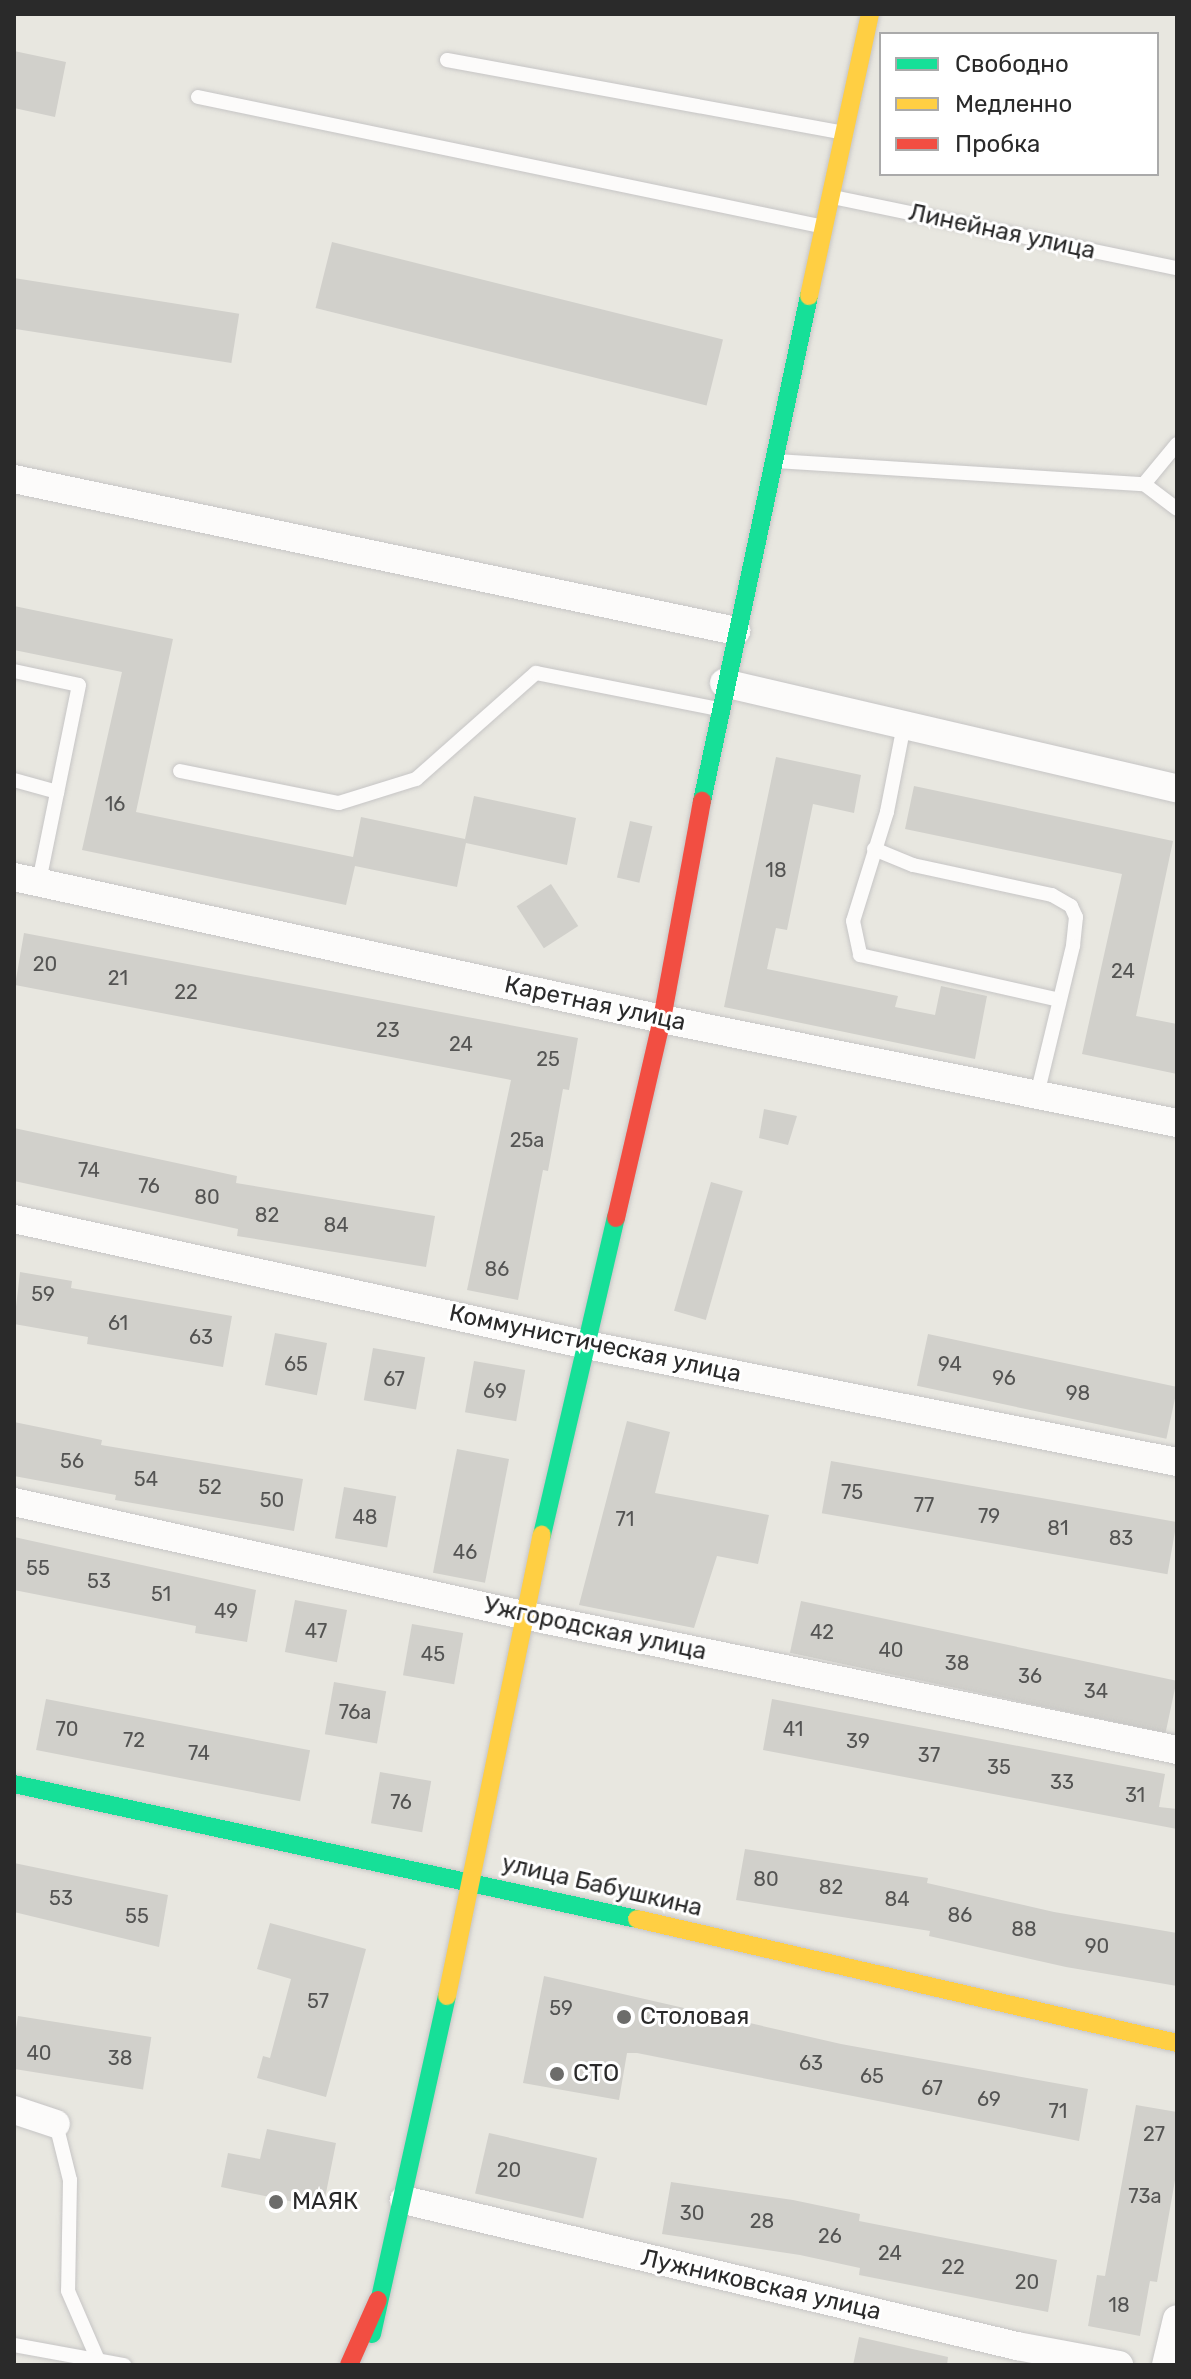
<!DOCTYPE html>
<html>
<head>
<meta charset="utf-8">
<style>
  body { margin:0 }
  #map { position:relative; width:1191px; height:2379px; overflow:hidden; background:#e8e7e0; font-family:Rubik,sans-serif }
  div>[style] { position:absolute }
  [style*='--x'] { left:calc(var(--x)*1px); top:calc(var(--y)*1px); width:calc(var(--w)*1px); rotate:calc(var(--a)*1deg) }
  .building>* { inset:0; background:#d1d0cb; transform-origin:0 0 }
  .roads { filter:drop-shadow(0 0 2px #c6c5c5) drop-shadow(0 0 2px #c6c5c5) }
  .lane>* { height:14px; margin:-7px; padding:0 7px; transform-origin:7px; border-radius:7px; background:#fcfbfa }
  .street>* { height:28px; margin:-14px; padding:0 14px; transform-origin:14px; border-radius:14px; background:#fcfbfa }
  .fast>* { height:18px; margin:-9px; padding:0 9px; transform-origin:9px; border-radius:9px; background:#16e098 }
  .slow>* { height:18px; margin:-9px; padding:0 9px; transform-origin:9px; border-radius:9px; background:#ffcf43 }
  .jam>* { height:18px; margin:-9px; padding:0 9px; transform-origin:9px; border-radius:9px; background:#f24e42 }
  .dots>* { width:22px; height:22px; translate:-50% -50%; box-sizing:border-box; border:4px solid #fff; border-radius:50% }
  span { translate:-50% -50%; white-space:nowrap; text-align:center; line-height:1.15; -webkit-text-stroke:6px #fff; paint-order:stroke }
  .number-label { font-size:20px; color:#545453 }
  .number-label span { -webkit-text-stroke-width:0 }
  .street-label { font-size:24px; color:#2a2a2a }
  .poi-label { font-size:24px; color:#2a2a2a }
  .left { translate:0 -50%; text-align:left }
  .frame { position:absolute; inset:0; border:16px solid #2a2a2a; pointer-events:none }
  .legend { position:absolute; left:879px; top:32px; width:280px; height:144px; box-sizing:border-box; background:#fff; border:2px solid #aaa; margin:0; padding:10px 14px; list-style:none; font-size:24px; color:#2a2a2a }
  .legend li { display:flex; align-items:center; gap:16px; height:40px }
  .legend b { width:40px; border:2px solid #aaa }
</style>
</head>
<body>
<div id="map">
  <div class="building">
    <div style="clip-path:polygon(14px 51px,66px 62px,55px 117px,14px 108px)"></div>
    <div style="left:332px;top:242px;width:403px;height:68px;rotate:14deg"></div>
    <div style="left:14px;top:278px;width:228px;height:50px;rotate:9deg"></div>
    <div style="clip-path:polygon(14px 606px,173px 639px,136px 812px,353px 857px,361px 817px,465px 839px,474px 796px,576px 818px,567px 865px,466px 843px,457px 887px,355px 866px,346px 905px,82px 850px,122px 672px,14px 650px)"></div>
    <div style="clip-path:polygon(776px 757px,861px 775px,854px 813px,813px 804px,787px 930px,776px 928px,767px 969px,898px 996px,895px 1007px,935px 1015px,941px 986px,987px 996px,975px 1059px,724px 1007px)"></div>
    <div style="clip-path:polygon(914px 786px,1173px 841px,1136px 1016px,1177px 1024px,1177px 1074px,1082px 1054px,1122px 874px,905px 829px)"></div>
    <div style="left:630px;top:821px;width:23px;height:58px;rotate:13deg"></div>
    <div style="left:551px;top:884px;width:50px;height:41px;rotate:57deg"></div>
    <div style="clip-path:polygon(24px 933px,578px 1038px,569px 1090px,563px 1089px,548px 1171px,543px 1170px,518px 1300px,467px 1290px,511px 1080px,15px 985px)"></div>
    <div style="clip-path:polygon(764px 1109px,797px 1116px,788px 1145px,759px 1138px)"></div>
    <div style="clip-path:polygon(14px 1128px,237px 1176px,236px 1183px,435px 1216px,426px 1267px,237px 1236px,238px 1229px,14px 1181px)"></div>
    <div style="left:711px;top:1182px;width:33px;height:134px;rotate:16deg"></div>
    <div style="clip-path:polygon(20px 1272px,72px 1281px,71px 1288px,232px 1316px,223px 1367px,87px 1344px,88px 1337px,14px 1324px)"></div>
    <div style="left:275px;top:1333px;width:53px;height:53px;rotate:11deg"></div>
    <div style="left:928px;top:1334px;width:255px;height:53px;rotate:12deg"></div>
    <div style="left:373px;top:1348px;width:53px;height:53px;rotate:10deg"></div>
    <div style="left:474px;top:1361px;width:52px;height:52px;rotate:10deg"></div>
    <div style="clip-path:polygon(627px 1421px,670px 1432px,655px 1493px,769px 1515px,758px 1564px,717px 1556px,694px 1628px,579px 1605px)"></div>
    <div style="clip-path:polygon(14px 1422px,102px 1440px,101px 1445px,303px 1479px,294px 1531px,115px 1500px,116px 1495px,14px 1476px)"></div>
    <div style="left:457px;top:1449px;width:53px;height:126px;rotate:11deg"></div>
    <div style="left:831px;top:1461px;width:351px;height:53px;rotate:10deg"></div>
    <div style="left:344px;top:1487px;width:53px;height:52px;rotate:10deg"></div>
    <div style="clip-path:polygon(14px 1537px,256px 1590px,247px 1642px,195px 1633px,196px 1626px,14px 1590px)"></div>
    <div style="left:295px;top:1600px;width:53px;height:53px;rotate:11deg"></div>
    <div style="left:801px;top:1601px;width:384px;height:53px;rotate:12deg"></div>
    <div style="left:412px;top:1624px;width:52px;height:52px;rotate:10deg"></div>
    <div style="left:334px;top:1682px;width:53px;height:53px;rotate:10deg"></div>
    <div style="left:46px;top:1699px;width:269px;height:52px;rotate:11deg"></div>
    <div style="clip-path:polygon(772px 1699px,1165px 1774px,1159px 1807px,1177px 1809px,1177px 1829px,763px 1750px)"></div>
    <div style="left:380px;top:1772px;width:52px;height:52px;rotate:10deg"></div>
    <div style="clip-path:polygon(745px 1849px,928px 1878px,927px 1883px,1054px 1912px,1177px 1933px,1177px 1986px,1066px 1967px,929px 1936px,930px 1931px,736px 1900px)"></div>
    <div style="clip-path:polygon(14px 1863px,168px 1895px,159px 1947px,14px 1912px)"></div>
    <div style="clip-path:polygon(270px 1923px,366px 1949px,326px 2097px,257px 2078px,263px 2056px,270px 2058px,291px 1979px,257px 1969px)"></div>
    <div style="clip-path:polygon(544px 1976px,841px 2044px,1088px 2089px,1079px 2141px,637px 2053px,627px 2053px,619px 2100px,523px 2083px)"></div>
    <div style="left:18px;top:2016px;width:135px;height:53px;rotate:9deg"></div>
    <div style="clip-path:polygon(1136px 2105px,1177px 2112px,1177px 2169px,1157px 2282px,1150px 2281px,1140px 2336px,1088px 2326px,1097px 2275px,1105px 2276px)"></div>
    <div style="clip-path:polygon(267px 2129px,336px 2143px,323px 2208px,221px 2187px,228px 2153px,260px 2159px)"></div>
    <div style="left:489px;top:2133px;width:111px;height:62px;rotate:13deg"></div>
    <div style="clip-path:polygon(671px 2182px,793px 2200px,860px 2214px,859px 2221px,1057px 2260px,1048px 2312px,859px 2275px,860px 2268px,800px 2255px,662px 2234px)"></div>
    <div style="clip-path:polygon(859px 2337px,948px 2357px,947px 2365px,853px 2365px)"></div>
  </div>
  <div class="roads">
    <div class="lane">
      <div style="--x:447;--y:60;--w:401;--a:10.4"></div>
      <div style="--x:198;--y:97;--w:635;--a:11.72"></div>
      <div style="--x:833;--y:197;--w:351;--a:11.7"></div>
      <div style="--x:775;--y:461;--w:370;--a:3.6"></div>
      <div style="--x:1144;--y:484;--w:41;--a:37.1"></div>
      <div style="--x:1144;--y:484;--w:52;--a:-50.5"></div>
      <div style="--x:14;--y:671;--w:66;--a:12.2"></div>
      <div style="--x:79;--y:685;--w:201;--a:101.5"></div>
      <div style="--x:904;--y:725;--w:89;--a:101.1"></div>
      <div style="--x:887;--y:812;--w:114;--a:107.3"></div>
      <div style="--x:853;--y:921;--w:35;--a:78"></div>
      <div style="--x:860;--y:955;--w:204;--a:12.7"></div>
      <div style="--x:180;--y:771;--w:162;--a:11.4"></div>
      <div style="--x:339;--y:803;--w:81;--a:-17.3"></div>
      <div style="--x:416;--y:779;--w:160;--a:-41.5"></div>
      <div style="--x:536;--y:673;--w:186;--a:11.2"></div>
      <div style="--x:14;--y:780;--w:45;--a:15.6"></div>
      <div style="--x:874;--y:849;--w:42;--a:22.3"></div>
      <div style="--x:913;--y:865;--w:142;--a:12.2"></div>
      <div style="--x:1052;--y:895;--w:22;--a:30"></div>
      <div style="--x:1071;--y:906;--w:12;--a:66"></div>
      <div style="--x:1076;--y:917;--w:29;--a:96"></div>
      <div style="--x:1073;--y:946;--w:153;--a:103.6"></div>
      <div style="--x:56;--y:2124;--w:58;--a:76"></div>
      <div style="--x:70;--y:2180;--w:111;--a:91"></div>
      <div style="--x:68;--y:2291;--w:75;--a:66.5"></div>
      <div style="--x:14;--y:2345;--w:112;--a:10.3"></div>
    </div>
    <div class="street">
      <div style="--x:14;--y:479;--w:738;--a:11.89"></div>
      <div style="--x:724;--y:683;--w:465;--a:13.1"></div>
      <div style="--x:14;--y:877;--w:663;--a:12.36"></div>
      <div style="--x:662;--y:1019;--w:525;--a:11.42"></div>
      <div style="--x:14;--y:1219;--w:587;--a:12.4"></div>
      <div style="--x:587;--y:1345;--w:601;--a:11.22"></div>
      <div style="--x:14;--y:1502;--w:521;--a:12.52"></div>
      <div style="--x:523;--y:1615;--w:668;--a:11.66"></div>
      <div style="--x:14;--y:2110;--w:44;--a:18.4"></div>
      <div style="--x:404;--y:2200;--w:630;--a:13.4"></div>
      <div style="--x:1017;--y:2346;--w:104;--a:10.6"></div>
      <div style="--x:1166;--y:2365;--w:47;--a:-76.6"></div>
    </div>
    <div class="fast">
      <div style="--x:702;--y:801;--w:516;--a:-78.04"></div>
      <div style="--x:542;--y:1535;--w:326;--a:-76.9"></div>
      <div style="--x:14;--y:1784;--w:637;--a:12.23"></div>
      <div style="--x:372;--y:2334;--w:346;--a:-77.5"></div>
    </div>
    <div class="slow">
      <div style="--x:809;--y:296;--w:289;--a:-77.8"></div>
      <div style="--x:637;--y:1919;--w:554;--a:12.93"></div>
      <div style="--x:447;--y:1996;--w:471;--a:-78.4"></div>
    </div>
    <div class="jam">
      <div style="--x:616;--y:1218;--w:204;--a:-77"></div>
      <div style="--x:662;--y:1019;--w:222;--a:-79.6"></div>
      <div style="--x:349;--y:2365;--w:71;--a:-66"></div>
    </div>
  </div>
  <div class="dots">
    <div style="left:624px;top:2017px;background:#6c6c6a"></div>
    <div style="left:557px;top:2074px;background:#6c6c6a"></div>
    <div style="left:276px;top:2202px;background:#6c6c6a"></div>
  </div>
  <div class="number-label">
    <span style="left:115px;top:804px">16</span>
    <span style="left:776px;top:870px">18</span>
    <span style="left:45px;top:964px">20</span>
    <span style="left:1123px;top:971px">24</span>
    <span style="left:118px;top:978px">21</span>
    <span style="left:186px;top:992px">22</span>
    <span style="left:388px;top:1030px">23</span>
    <span style="left:461px;top:1044px">24</span>
    <span style="left:548px;top:1059px">25</span>
    <span style="left:527px;top:1140px">25а</span>
    <span style="left:89px;top:1170px">74</span>
    <span style="left:149px;top:1186px">76</span>
    <span style="left:207px;top:1197px">80</span>
    <span style="left:267px;top:1215px">82</span>
    <span style="left:336px;top:1225px">84</span>
    <span style="left:497px;top:1269px">86</span>
    <span style="left:43px;top:1294px">59</span>
    <span style="left:118px;top:1323px">61</span>
    <span style="left:201px;top:1337px">63</span>
    <span style="left:296px;top:1364px">65</span>
    <span style="left:950px;top:1364px">94</span>
    <span style="left:1004px;top:1378px">96</span>
    <span style="left:394px;top:1379px">67</span>
    <span style="left:495px;top:1391px">69</span>
    <span style="left:1078px;top:1393px">98</span>
    <span style="left:72px;top:1461px">56</span>
    <span style="left:146px;top:1479px">54</span>
    <span style="left:210px;top:1487px">52</span>
    <span style="left:852px;top:1492px">75</span>
    <span style="left:272px;top:1500px">50</span>
    <span style="left:924px;top:1505px">77</span>
    <span style="left:989px;top:1516px">79</span>
    <span style="left:365px;top:1517px">48</span>
    <span style="left:625px;top:1519px">71</span>
    <span style="left:1058px;top:1528px">81</span>
    <span style="left:1121px;top:1538px">83</span>
    <span style="left:465px;top:1552px">46</span>
    <span style="left:38px;top:1568px">55</span>
    <span style="left:99px;top:1581px">53</span>
    <span style="left:161px;top:1594px">51</span>
    <span style="left:226px;top:1611px">49</span>
    <span style="left:316px;top:1631px">47</span>
    <span style="left:822px;top:1632px">42</span>
    <span style="left:891px;top:1650px">40</span>
    <span style="left:433px;top:1654px">45</span>
    <span style="left:957px;top:1663px">38</span>
    <span style="left:1030px;top:1676px">36</span>
    <span style="left:1096px;top:1691px">34</span>
    <span style="left:355px;top:1712px">76а</span>
    <span style="left:67px;top:1729px">70</span>
    <span style="left:793px;top:1729px">41</span>
    <span style="left:134px;top:1740px">72</span>
    <span style="left:858px;top:1741px">39</span>
    <span style="left:199px;top:1753px">74</span>
    <span style="left:929px;top:1755px">37</span>
    <span style="left:999px;top:1767px">35</span>
    <span style="left:1062px;top:1782px">33</span>
    <span style="left:1135px;top:1795px">31</span>
    <span style="left:401px;top:1802px">76</span>
    <span style="left:766px;top:1879px">80</span>
    <span style="left:831px;top:1887px">82</span>
    <span style="left:61px;top:1898px">53</span>
    <span style="left:897px;top:1899px">84</span>
    <span style="left:960px;top:1915px">86</span>
    <span style="left:137px;top:1916px">55</span>
    <span style="left:1024px;top:1929px">88</span>
    <span style="left:1097px;top:1946px">90</span>
    <span style="left:318px;top:2001px">57</span>
    <span style="left:561px;top:2008px">59</span>
    <span style="left:39px;top:2053px">40</span>
    <span style="left:120px;top:2058px">38</span>
    <span style="left:811px;top:2063px">63</span>
    <span style="left:872px;top:2076px">65</span>
    <span style="left:932px;top:2088px">67</span>
    <span style="left:989px;top:2099px">69</span>
    <span style="left:1058px;top:2111px">71</span>
    <span style="left:1154px;top:2134px">27</span>
    <span style="left:509px;top:2170px">20</span>
    <span style="left:1145px;top:2196px">73а</span>
    <span style="left:692px;top:2213px">30</span>
    <span style="left:762px;top:2221px">28</span>
    <span style="left:830px;top:2236px">26</span>
    <span style="left:890px;top:2253px">24</span>
    <span style="left:953px;top:2267px">22</span>
    <span style="left:1027px;top:2282px">20</span>
    <span style="left:1119px;top:2305px">18</span>
  </div>
  <div class="street-label">
    <span style="left:1002px;top:232px;rotate:12deg">Линейная улица</span>
    <span style="left:595px;top:1004px;rotate:12deg">Каретная улица</span>
    <span style="left:595px;top:1344px;rotate:12deg">Коммунистическая улица</span>
    <span style="left:595px;top:1629px;rotate:12deg">Ужгородская улица</span>
    <span style="left:602px;top:1886px;rotate:13deg">улица Бабушкина</span>
    <span style="left:761px;top:2285px;rotate:13deg">Лужниковская улица</span>
  </div>
  <div class="poi-label">
    <span class="left" style="left:640px;top:2017px">Столовая</span>
    <span class="left" style="left:573px;top:2074px">СТО</span>
    <span class="left" style="left:292px;top:2202px">МАЯК</span>
  </div>
  <div class="frame"></div>
  <ul class="legend">
  <li><b style="height:10px;background:#16e098"></b>Свободно</li>
  <li><b style="height:10px;background:#ffcf43"></b>Медленно</li>
  <li><b style="height:10px;background:#f24e42"></b>Пробка</li>
  </ul>
</div>
</body>
</html>
